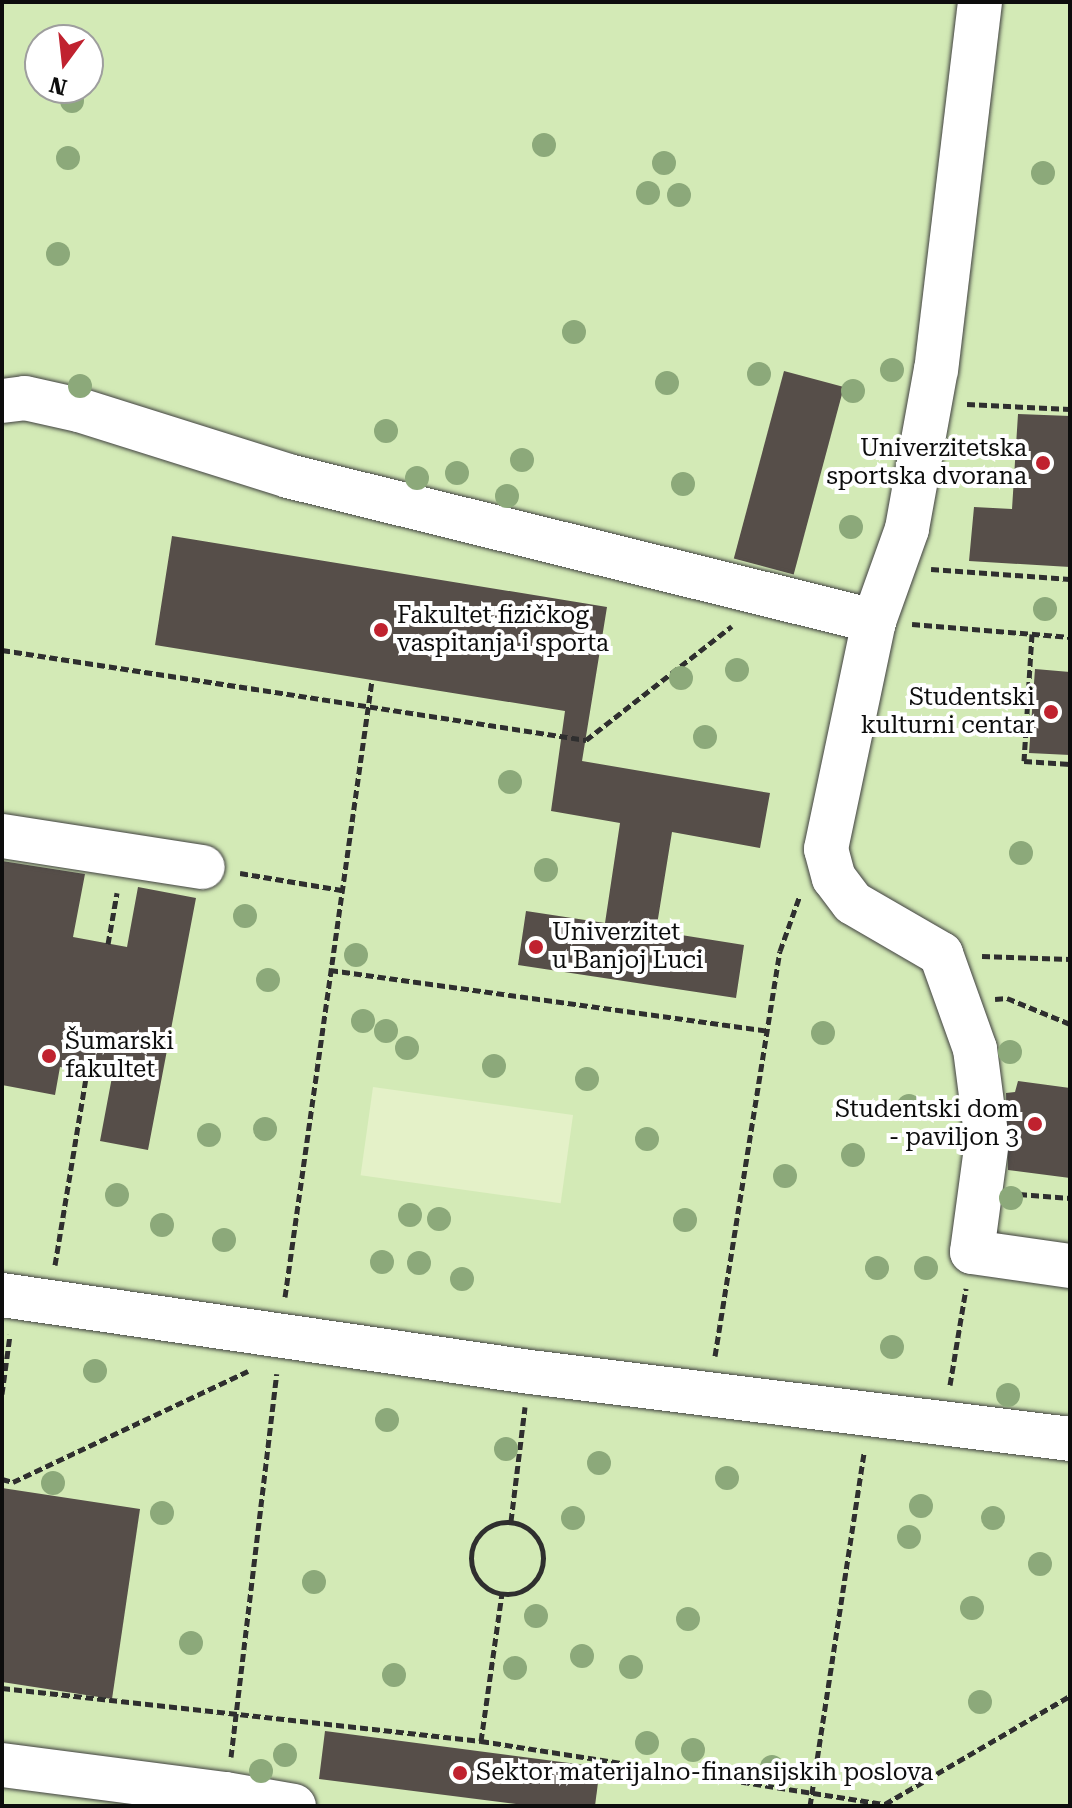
<!DOCTYPE html>
<html>
<head>
<meta charset="utf-8">
<style>
  body { margin:0 }
  #map { position:relative; width:1072px; height:1808px; overflow:hidden; background:#fffbed; font-family:"Roboto Serif",serif }
  div>[style] { position:absolute }
  [style*='--x'] { left:calc(var(--x)*1px); top:calc(var(--y)*1px); width:calc(var(--w)*1px); rotate:calc(var(--a)*1deg) }
  .green>* { inset:0; background:#d3eab6 }
  .pitch>* { inset:0; background:#e4f1c8; transform-origin:0 0 }
  .building>* { inset:0; background:#564e49; transform-origin:0 0 }
  .path>* { height:5px; margin-top:-2.5px; transform-origin:0; background:repeating-linear-gradient(90deg,#2f2f2f 0 8px,transparent 0 12px) }
  .path>.ring { margin:-2.5px; padding:0; box-sizing:content-box; background:none; border:5px solid #2f2f2f; border-radius:50% }
  .roads { filter:drop-shadow(0 0 2px #404040) drop-shadow(0 0 2px #404040) }
  .minor>* { height:44px; margin:-22px; padding:0 22px; transform-origin:22px; border-radius:22px; background:#fff }
  .trees>* { width:24px; height:24px; margin:-12px; border-radius:50%; background:#8ca97a }
  .dots>* { width:22px; height:22px; translate:-50% -50%; box-sizing:border-box; border:4px solid #fff; border-radius:50% }
  span { translate:-50% -50%; white-space:nowrap; text-align:center; line-height:1.15; -webkit-text-stroke:8px #fff; paint-order:stroke }
  .poi-label { font-size:24px; color:#0d0d0d }
  .right { translate:-100% -50%; text-align:right }
  .left { translate:0 -50%; text-align:left }
  .frame { position:absolute; inset:0; border:4px solid #0d0d0d; pointer-events:none }
  .north { position:absolute; left:24px; top:24px; width:80px; height:80px; box-sizing:border-box; background:#fff; border:2px solid #9e9e9e; border-radius:50%; rotate:195deg; font-size:22px; font-weight:700; line-height:32px; text-align:center; color:#0d0d0d }
  .north::after { content:''; display:block; margin:auto; width:28px; height:36px; background:#c0222f; clip-path:polygon(50% 0,100% 100%,50% 72%,0 100%) }
</style>
</head>
<body>
<div id="map">
  <div class="green">
    <div style="clip-path:polygon(evenodd,2px 2px,1070px 2px,1070px 1806px,2px 1806px,2px 2px,40px 40px,88px 40px,88px 88px,40px 88px,40px 40px)"></div>
  </div>
  <div class="pitch">
    <div style="left:373px;top:1087px;width:202px;height:89px;rotate:8deg"></div>
  </div>
  <div class="building">
    <div style="left:784px;top:371px;width:62px;height:194px;rotate:15deg"></div>
    <div style="clip-path:polygon(1018px 414px,1070px 416px,1070px 567px,969px 561px,974px 507px,1012px 509px)"></div>
    <div style="clip-path:polygon(172px 536px,607px 607px,582px 761px,770px 793px,760px 848px,672px 832px,656px 931px,744px 945px,736px 998px,518px 965px,526px 911px,605px 923px,620px 823px,551px 811px,565px 711px,155px 645px)"></div>
    <div style="clip-path:polygon(1035px 669px,1070px 672px,1070px 755px,1029px 753px)"></div>
    <div style="clip-path:polygon(2px 861px,85px 874px,73px 937px,127px 947px,138px 887px,196px 898px,148px 1150px,100px 1141px,112px 1077px,60px 1067px,55px 1095px,2px 1085px)"></div>
    <div style="clip-path:polygon(1018px 1081px,1070px 1088px,1070px 1178px,1008px 1170px,1006px 1093px,1015px 1092px)"></div>
    <div style="clip-path:polygon(2px 1488px,140px 1509px,112px 1699px,2px 1682px)"></div>
    <div style="clip-path:polygon(325px 1731px,600px 1767px,595px 1806px,532px 1806px,319px 1779px)"></div>
  </div>
  <div class="path">
    <div style="--x:967;--y:404;--w:103;--a:2.8"></div>
    <div style="--x:931;--y:569;--w:139;--a:4.1"></div>
    <div style="--x:912;--y:624;--w:159;--a:4.7"></div>
    <div style="--x:1032;--y:634;--w:127;--a:93.6"></div>
    <div style="--x:1024;--y:761;--w:46;--a:3.7"></div>
    <div style="--x:2;--y:650;--w:591;--a:8.76"></div>
    <div style="--x:586;--y:740;--w:185;--a:-38"></div>
    <div style="--x:240;--y:873;--w:103;--a:9.5"></div>
    <div style="--x:108;--y:944;--w:52;--a:-80"></div>
    <div style="--x:982;--y:956;--w:88;--a:2"></div>
    <div style="--x:330;--y:970;--w:441;--a:7.9"></div>
    <div style="--x:995;--y:999;--w:12;--a:-5"></div>
    <div style="--x:1007;--y:998;--w:68;--a:22.4"></div>
    <div style="--x:1019;--y:1194;--w:51;--a:4.5"></div>
    <div style="--x:55;--y:1265;--w:196;--a:-80.6"></div>
    <div style="--x:285;--y:1297;--w:623;--a:-81.97"></div>
    <div style="--x:715;--y:1356;--w:410;--a:-80.9"></div>
    <div style="--x:780;--y:951;--w:59;--a:-70.3"></div>
    <div style="--x:950;--y:1385;--w:98;--a:-80.6"></div>
    <div style="--x:2;--y:1394;--w:60;--a:-82.3"></div>
    <div style="--x:2;--y:1479;--w:11;--a:15"></div>
    <div style="--x:13;--y:1482;--w:260;--a:-25.3"></div>
    <div style="--x:511;--y:1521;--w:115;--a:-83"></div>
    <div class="ring" style="left:471px;top:1522px;width:67px;height:67px"></div>
    <div style="--x:2;--y:1688;--w:482;--a:6.3"></div>
    <div style="--x:481;--y:1741;--w:409;--a:8.9"></div>
    <div style="--x:885;--y:1804;--w:214;--a:-30.3"></div>
    <div style="--x:481;--y:1741;--w:148;--a:-81.9"></div>
    <div style="--x:231;--y:1757;--w:386;--a:-83.2"></div>
    <div style="--x:810;--y:1806;--w:358;--a:-81.3"></div>
  </div>
  <div class="roads">
    <div class="minor">
      <div style="--x:980;--y:2;--w:370;--a:96.8"></div>
      <div style="--x:936;--y:369;--w:163;--a:100.3"></div>
      <div style="--x:907;--y:529;--w:98;--a:109.7"></div>
      <div style="--x:874;--y:621;--w:233;--a:101.9"></div>
      <div style="--x:826;--y:849;--w:30;--a:75"></div>
      <div style="--x:834;--y:878;--w:31;--a:53"></div>
      <div style="--x:853;--y:903;--w:102;--a:30.1"></div>
      <div style="--x:941;--y:954;--w:101;--a:70.3"></div>
      <div style="--x:975;--y:1049;--w:93;--a:82.6"></div>
      <div style="--x:987;--y:1141;--w:112;--a:97.7"></div>
      <div style="--x:972;--y:1252;--w:99;--a:8.1"></div>
      <div style="--x:2;--y:401;--w:23;--a:-7"></div>
      <div style="--x:25;--y:398;--w:55;--a:12.5"></div>
      <div style="--x:79;--y:410;--w:219;--a:17.5"></div>
      <div style="--x:288;--y:476;--w:604;--a:13.9"></div>
      <div style="--x:2;--y:836;--w:203;--a:8.8"></div>
      <div style="--x:2;--y:1295;--w:534;--a:8.3"></div>
      <div style="--x:530;--y:1372;--w:544;--a:7.07"></div>
      <div style="--x:2;--y:1765;--w:225;--a:7.4"></div>
      <div style="--x:224;--y:1806;--w:12;--a:-85"></div>
      <div style="--x:225;--y:1794;--w:70;--a:9.9"></div>
    </div>
  </div>
  <div class="trees">
    <div style="left:72px;top:101px"></div>
    <div style="left:544px;top:145px"></div>
    <div style="left:68px;top:158px"></div>
    <div style="left:664px;top:163px"></div>
    <div style="left:1043px;top:173px"></div>
    <div style="left:648px;top:193px"></div>
    <div style="left:679px;top:195px"></div>
    <div style="left:58px;top:254px"></div>
    <div style="left:574px;top:332px"></div>
    <div style="left:892px;top:370px"></div>
    <div style="left:759px;top:374px"></div>
    <div style="left:667px;top:383px"></div>
    <div style="left:80px;top:386px"></div>
    <div style="left:853px;top:391px"></div>
    <div style="left:386px;top:431px"></div>
    <div style="left:522px;top:460px"></div>
    <div style="left:457px;top:473px"></div>
    <div style="left:417px;top:478px"></div>
    <div style="left:683px;top:484px"></div>
    <div style="left:507px;top:496px"></div>
    <div style="left:851px;top:527px"></div>
    <div style="left:1045px;top:609px"></div>
    <div style="left:737px;top:670px"></div>
    <div style="left:681px;top:678px"></div>
    <div style="left:705px;top:737px"></div>
    <div style="left:510px;top:782px"></div>
    <div style="left:1021px;top:853px"></div>
    <div style="left:546px;top:870px"></div>
    <div style="left:245px;top:916px"></div>
    <div style="left:356px;top:955px"></div>
    <div style="left:268px;top:980px"></div>
    <div style="left:363px;top:1021px"></div>
    <div style="left:386px;top:1031px"></div>
    <div style="left:823px;top:1033px"></div>
    <div style="left:407px;top:1048px"></div>
    <div style="left:1010px;top:1052px"></div>
    <div style="left:494px;top:1066px"></div>
    <div style="left:587px;top:1079px"></div>
    <div style="left:909px;top:1106px"></div>
    <div style="left:265px;top:1129px"></div>
    <div style="left:209px;top:1135px"></div>
    <div style="left:647px;top:1139px"></div>
    <div style="left:853px;top:1155px"></div>
    <div style="left:785px;top:1176px"></div>
    <div style="left:117px;top:1195px"></div>
    <div style="left:1011px;top:1198px"></div>
    <div style="left:410px;top:1215px"></div>
    <div style="left:439px;top:1219px"></div>
    <div style="left:685px;top:1220px"></div>
    <div style="left:162px;top:1225px"></div>
    <div style="left:224px;top:1240px"></div>
    <div style="left:382px;top:1262px"></div>
    <div style="left:419px;top:1263px"></div>
    <div style="left:877px;top:1268px"></div>
    <div style="left:926px;top:1268px"></div>
    <div style="left:462px;top:1279px"></div>
    <div style="left:892px;top:1347px"></div>
    <div style="left:95px;top:1371px"></div>
    <div style="left:1008px;top:1395px"></div>
    <div style="left:387px;top:1420px"></div>
    <div style="left:506px;top:1449px"></div>
    <div style="left:599px;top:1463px"></div>
    <div style="left:727px;top:1478px"></div>
    <div style="left:53px;top:1483px"></div>
    <div style="left:921px;top:1506px"></div>
    <div style="left:162px;top:1513px"></div>
    <div style="left:573px;top:1518px"></div>
    <div style="left:993px;top:1518px"></div>
    <div style="left:909px;top:1537px"></div>
    <div style="left:1040px;top:1564px"></div>
    <div style="left:314px;top:1582px"></div>
    <div style="left:972px;top:1608px"></div>
    <div style="left:536px;top:1616px"></div>
    <div style="left:688px;top:1619px"></div>
    <div style="left:191px;top:1643px"></div>
    <div style="left:582px;top:1656px"></div>
    <div style="left:631px;top:1667px"></div>
    <div style="left:515px;top:1668px"></div>
    <div style="left:394px;top:1675px"></div>
    <div style="left:980px;top:1702px"></div>
    <div style="left:647px;top:1743px"></div>
    <div style="left:693px;top:1750px"></div>
    <div style="left:285px;top:1755px"></div>
    <div style="left:772px;top:1767px"></div>
    <div style="left:261px;top:1771px"></div>
  </div>
  <div class="dots">
    <div style="left:1043px;top:463px;background:#c0222f"></div>
    <div style="left:381px;top:630px;background:#c0222f"></div>
    <div style="left:1051px;top:712px;background:#c0222f"></div>
    <div style="left:536px;top:947px;background:#c0222f"></div>
    <div style="left:49px;top:1056px;background:#c0222f"></div>
    <div style="left:1035px;top:1124px;background:#c0222f"></div>
    <div style="left:460px;top:1773px;background:#c0222f"></div>
  </div>
  <div class="poi-label">
    <span class="right" style="left:1027px;top:463px">Univerzitetska<br>sportska dvorana</span>
    <span class="left" style="left:397px;top:630px">Fakultet fizičkog<br>vaspitanja i sporta</span>
    <span class="right" style="left:1035px;top:712px">Studentski<br>kulturni centar</span>
    <span class="left" style="left:552px;top:947px">Univerzitet<br>u Banjoj Luci</span>
    <span class="left" style="left:65px;top:1056px">Šumarski<br>fakultet</span>
    <span class="right" style="left:1019px;top:1124px">Studentski dom<br>- paviljon 3</span>
    <span class="left" style="left:476px;top:1773px">Sektor materijalno-finansijskih poslova</span>
  </div>
  <div class="frame"></div>
  <div class="north">N</div>
</div>
</body>
</html>
